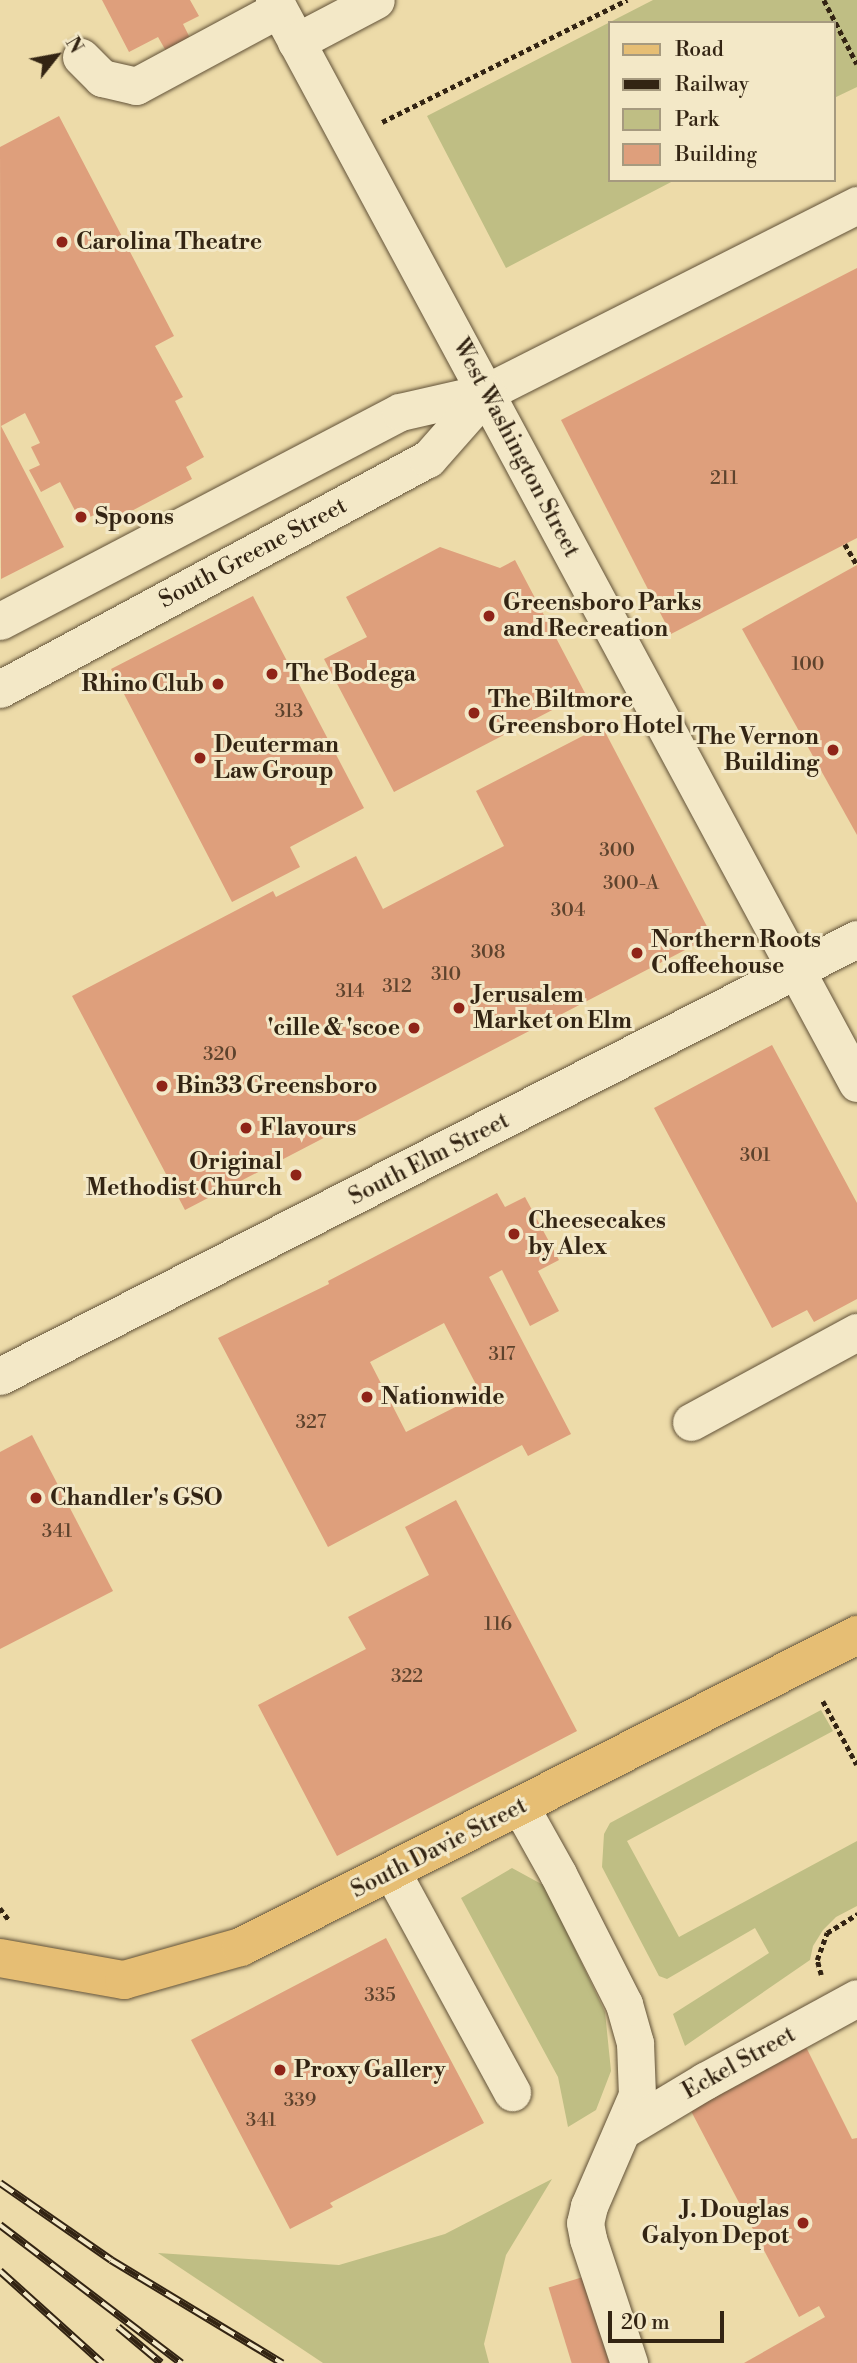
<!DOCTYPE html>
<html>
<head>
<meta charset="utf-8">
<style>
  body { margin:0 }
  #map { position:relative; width:857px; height:2363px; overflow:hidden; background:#eddba9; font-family:"Libre Bodoni",serif }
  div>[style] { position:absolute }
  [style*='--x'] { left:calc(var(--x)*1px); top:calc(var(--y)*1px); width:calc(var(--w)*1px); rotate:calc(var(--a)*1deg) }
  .green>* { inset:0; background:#bfbe84 }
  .building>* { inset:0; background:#de9f7c; transform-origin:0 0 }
  .path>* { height:4.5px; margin-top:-2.25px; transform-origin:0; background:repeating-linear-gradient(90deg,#332413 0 5px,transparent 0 8.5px) }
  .roads { filter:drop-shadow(0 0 2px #625238) drop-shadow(0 0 2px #625238) }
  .minor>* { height:37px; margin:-18.5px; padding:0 18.5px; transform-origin:18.5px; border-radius:18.5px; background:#f3e8c7 }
  .major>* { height:38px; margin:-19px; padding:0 19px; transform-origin:19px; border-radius:19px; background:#e6be74 }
  .rail>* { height:8px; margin-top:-4px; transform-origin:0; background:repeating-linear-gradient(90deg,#f3e8c7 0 16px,#332413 0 32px); box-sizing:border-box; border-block:2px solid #332413 }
  .dots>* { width:19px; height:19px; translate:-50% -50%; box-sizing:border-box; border:4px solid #f3e8c7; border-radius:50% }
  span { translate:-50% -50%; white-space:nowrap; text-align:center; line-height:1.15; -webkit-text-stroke:6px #f3e8c7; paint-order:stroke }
  .number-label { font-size:19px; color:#5e432d }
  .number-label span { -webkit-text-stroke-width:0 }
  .poi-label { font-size:23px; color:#332413; font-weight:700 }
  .left { translate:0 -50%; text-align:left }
  .right { translate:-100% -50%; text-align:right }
  .street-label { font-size:23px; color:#332413 }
  .legend { position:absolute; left:608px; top:21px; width:228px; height:161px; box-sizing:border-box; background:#f3e8c7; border:2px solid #a69a7f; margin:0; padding:9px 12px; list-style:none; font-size:21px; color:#332413 }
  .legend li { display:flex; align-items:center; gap:14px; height:35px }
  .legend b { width:35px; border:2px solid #a69a7f }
  .north { position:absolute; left:21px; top:21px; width:70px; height:70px; -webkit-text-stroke:5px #f3e8c7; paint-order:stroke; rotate:59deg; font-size:19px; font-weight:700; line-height:28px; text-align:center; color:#332413 }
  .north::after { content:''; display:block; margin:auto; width:24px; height:32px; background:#332413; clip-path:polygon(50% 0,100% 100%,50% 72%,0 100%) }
  .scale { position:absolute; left:608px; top:2311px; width:116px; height:32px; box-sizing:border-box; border:4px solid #332413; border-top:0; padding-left:9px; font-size:21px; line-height:24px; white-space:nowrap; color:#332413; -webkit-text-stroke:5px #f3e8c7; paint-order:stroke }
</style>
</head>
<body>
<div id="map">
  <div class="green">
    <div style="clip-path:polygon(653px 0,857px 0,857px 87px,834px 98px,834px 23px,610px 23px,610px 180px,675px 180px,506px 268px,427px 116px)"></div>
    <div style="clip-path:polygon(821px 1710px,833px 1731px,627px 1841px,679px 1937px,857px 1841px,857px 1906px,836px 1917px,823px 1930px,813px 1946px,810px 1960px,685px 2046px,673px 2014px,769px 1953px,755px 1928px,667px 1979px,659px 1976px,602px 1867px,604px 1834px,610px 1823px)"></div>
    <div style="clip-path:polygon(512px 1868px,545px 1886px,605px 2012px,611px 2071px,596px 2110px,568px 2127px,558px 2077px,461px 1898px)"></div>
    <div style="clip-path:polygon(552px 2179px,506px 2255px,484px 2344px,489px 2363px,323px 2363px,158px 2253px,339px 2265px,445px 2234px)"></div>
  </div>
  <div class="building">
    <div style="clip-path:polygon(102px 0,190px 0,199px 16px,183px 24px,190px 38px,166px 51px,158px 37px,129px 52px)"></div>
    <div style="clip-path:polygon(59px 116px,174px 336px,155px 346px,183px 397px,175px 401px,204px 457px,186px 467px,192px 479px,107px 524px,101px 511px,81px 522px,60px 482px,41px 492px,29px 470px,40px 465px,31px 447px,40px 443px,25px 413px,1px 426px,64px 547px,1px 579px,0 147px)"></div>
    <div style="clip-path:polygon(857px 268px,857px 538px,671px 634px,561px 420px)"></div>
    <div style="clip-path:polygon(440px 547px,500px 568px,515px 560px,585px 693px,394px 792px,324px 659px,367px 637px,346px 597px)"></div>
    <div style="clip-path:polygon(857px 565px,857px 835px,742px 629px)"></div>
    <div style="clip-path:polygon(253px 596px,364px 808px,290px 847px,300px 867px,232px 902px,111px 669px)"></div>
    <div style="clip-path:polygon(602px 726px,712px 936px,185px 1210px,72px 996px,273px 891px,276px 897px,356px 856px,383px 909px,504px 846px,476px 791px)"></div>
    <div style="clip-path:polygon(772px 1045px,857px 1203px,857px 1299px,814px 1322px,807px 1310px,772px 1328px,654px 1108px)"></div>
    <div style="clip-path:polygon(evenodd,497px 1193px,505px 1207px,525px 1197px,559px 1260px,538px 1271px,559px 1311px,530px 1326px,502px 1270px,489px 1277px,571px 1434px,528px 1456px,522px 1445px,328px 1547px,218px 1338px,329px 1284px,328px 1281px,497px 1193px,444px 1323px,481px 1394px,406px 1432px,370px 1362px,444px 1323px)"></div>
    <div style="clip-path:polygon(32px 1435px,113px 1591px,0 1649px,0 1452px)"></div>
    <div style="clip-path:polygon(456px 1500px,577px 1731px,337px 1856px,258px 1705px,366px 1649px,348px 1617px,429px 1575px,405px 1527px)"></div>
    <div style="clip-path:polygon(386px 1938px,484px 2123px,330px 2203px,333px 2207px,290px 2229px,191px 2040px)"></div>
    <div style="clip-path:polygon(805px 2045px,852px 2139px,857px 2138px,857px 2363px,744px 2363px,825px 2317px,819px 2306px,799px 2317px,691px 2111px)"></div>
    <div style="left:583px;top:2277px;width:90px;height:36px;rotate:73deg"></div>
  </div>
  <div class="path">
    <div style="--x:824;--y:0;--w:72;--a:62.7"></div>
    <div style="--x:382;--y:122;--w:274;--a:-26.5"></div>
    <div style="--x:845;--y:544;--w:24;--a:60"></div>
    <div style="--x:823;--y:1701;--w:72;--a:62"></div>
    <div style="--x:0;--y:1908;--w:15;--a:53"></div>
    <div style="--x:821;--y:1975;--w:16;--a:-105"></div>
    <div style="--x:817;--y:1960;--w:29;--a:-70"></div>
    <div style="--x:827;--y:1933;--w:36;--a:-32"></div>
  </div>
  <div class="roads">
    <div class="minor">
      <div style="--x:274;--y:0;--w:1230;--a:61.71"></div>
      <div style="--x:296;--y:42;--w:90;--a:-27.7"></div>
      <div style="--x:81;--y:57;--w:30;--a:45"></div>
      <div style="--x:102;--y:78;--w:35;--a:13"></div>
      <div style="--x:136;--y:86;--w:162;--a:-28.3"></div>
      <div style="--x:0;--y:621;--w:451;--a:-27.6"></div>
      <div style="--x:400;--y:412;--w:89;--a:-12.9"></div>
      <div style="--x:487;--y:392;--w:415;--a:-26.8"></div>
      <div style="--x:0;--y:689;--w:486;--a:-28.3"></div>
      <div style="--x:428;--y:459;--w:89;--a:-48.6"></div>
      <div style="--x:0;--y:1376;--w:962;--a:-27.02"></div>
      <div style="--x:691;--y:1422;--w:189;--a:-28.5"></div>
      <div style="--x:520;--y:1806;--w:78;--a:60.8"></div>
      <div style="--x:558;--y:1874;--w:146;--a:63.1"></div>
      <div style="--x:624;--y:2004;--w:41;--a:74.2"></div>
      <div style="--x:635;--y:2043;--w:52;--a:87.8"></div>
      <div style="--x:637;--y:2095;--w:121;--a:113.4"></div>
      <div style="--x:589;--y:2206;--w:17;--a:103"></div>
      <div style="--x:585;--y:2223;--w:16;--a:79"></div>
      <div style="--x:588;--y:2239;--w:131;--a:71.7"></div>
      <div style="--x:392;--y:1872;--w:251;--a:61.4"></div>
      <div style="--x:623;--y:2130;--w:96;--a:-30.9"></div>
      <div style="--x:705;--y:2081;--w:173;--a:-28.6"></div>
    </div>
    <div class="major">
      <div style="--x:0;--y:1958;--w:126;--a:10.1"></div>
      <div style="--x:124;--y:1980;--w:122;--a:-15.8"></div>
      <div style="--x:241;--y:1947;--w:691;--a:-26.86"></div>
    </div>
  </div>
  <div class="rail">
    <div style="--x:0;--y:2183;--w:135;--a:34.7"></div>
    <div style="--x:111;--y:2260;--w:200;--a:31.1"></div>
    <div style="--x:0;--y:2225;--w:228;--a:37.3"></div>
    <div style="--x:0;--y:2271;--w:137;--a:42"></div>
    <div style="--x:118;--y:2327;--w:56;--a:39.9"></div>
  </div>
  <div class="dots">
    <div style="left:62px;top:242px;background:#8f2418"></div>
    <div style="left:81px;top:517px;background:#8f2418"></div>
    <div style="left:489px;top:616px;background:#8f2418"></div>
    <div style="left:272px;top:674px;background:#8f2418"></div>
    <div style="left:218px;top:684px;background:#8f2418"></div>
    <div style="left:474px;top:713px;background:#8f2418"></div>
    <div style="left:833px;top:750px;background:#8f2418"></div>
    <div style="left:200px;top:758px;background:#8f2418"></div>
    <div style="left:637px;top:953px;background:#8f2418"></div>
    <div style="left:459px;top:1008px;background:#8f2418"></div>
    <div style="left:414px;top:1028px;background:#8f2418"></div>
    <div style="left:162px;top:1086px;background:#8f2418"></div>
    <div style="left:246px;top:1128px;background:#8f2418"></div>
    <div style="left:296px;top:1175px;background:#8f2418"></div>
    <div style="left:514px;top:1234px;background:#8f2418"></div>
    <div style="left:367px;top:1397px;background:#8f2418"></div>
    <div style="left:36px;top:1498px;background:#8f2418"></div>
    <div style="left:280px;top:2070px;background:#8f2418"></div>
    <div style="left:803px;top:2223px;background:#8f2418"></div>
  </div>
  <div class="number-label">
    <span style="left:724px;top:479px">211</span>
    <span style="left:808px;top:665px">100</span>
    <span style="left:289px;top:712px">313</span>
    <span style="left:617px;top:851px">300</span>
    <span style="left:631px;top:884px">300-A</span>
    <span style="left:568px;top:911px">304</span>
    <span style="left:488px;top:953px">308</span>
    <span style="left:446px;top:975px">310</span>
    <span style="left:397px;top:987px">312</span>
    <span style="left:350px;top:992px">314</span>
    <span style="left:220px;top:1055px">320</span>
    <span style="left:755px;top:1156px">301</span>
    <span style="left:502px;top:1355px">317</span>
    <span style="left:311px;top:1423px">327</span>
    <span style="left:57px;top:1532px">341</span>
    <span style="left:498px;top:1625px">116</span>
    <span style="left:407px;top:1677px">322</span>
    <span style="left:380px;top:1996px">335</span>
    <span style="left:300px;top:2101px">339</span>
    <span style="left:261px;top:2121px">341</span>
  </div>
  <div class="poi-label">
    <span class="left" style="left:76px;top:242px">Carolina Theatre</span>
    <span class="left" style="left:95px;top:517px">Spoons</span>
    <span class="left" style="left:503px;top:616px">Greensboro Parks<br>and Recreation</span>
    <span class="left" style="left:286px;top:674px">The Bodega</span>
    <span class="right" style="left:204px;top:684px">Rhino Club</span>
    <span class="left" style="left:488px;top:713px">The Biltmore<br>Greensboro Hotel</span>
    <span class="right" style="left:819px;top:750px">The Vernon<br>Building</span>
    <span class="left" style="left:214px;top:758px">Deuterman<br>Law Group</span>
    <span class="left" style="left:651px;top:953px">Northern Roots<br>Coffeehouse</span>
    <span class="left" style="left:473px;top:1008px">Jerusalem<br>Market on Elm</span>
    <span class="right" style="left:400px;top:1028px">'cille &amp; 'scoe</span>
    <span class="left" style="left:176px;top:1086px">Bin33 Greensboro</span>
    <span class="left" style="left:260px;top:1128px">Flavours</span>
    <span class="right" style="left:282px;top:1175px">Original<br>Methodist Church</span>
    <span class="left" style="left:528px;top:1234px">Cheesecakes<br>by Alex</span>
    <span class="left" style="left:381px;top:1397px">Nationwide</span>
    <span class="left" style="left:50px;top:1498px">Chandler's GSO</span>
    <span class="left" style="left:294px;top:2070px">Proxy Gallery</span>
    <span class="right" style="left:789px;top:2223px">J. Douglas<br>Galyon Depot</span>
  </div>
  <div class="street-label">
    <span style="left:516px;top:448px;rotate:62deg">West Washington Street</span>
    <span style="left:253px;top:553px;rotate:-28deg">South Greene Street</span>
    <span style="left:429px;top:1159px;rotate:-27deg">South Elm Street</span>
    <span style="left:439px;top:1848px;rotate:-27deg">South Davie Street</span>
    <span style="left:739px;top:2063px;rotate:-29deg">Eckel Street</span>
  </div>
  <ul class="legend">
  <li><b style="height:9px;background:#e6be74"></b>Road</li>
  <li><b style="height:9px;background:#332413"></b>Railway</li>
  <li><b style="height:19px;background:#bfbe84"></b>Park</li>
  <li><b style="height:19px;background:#de9f7c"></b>Building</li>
  </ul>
  <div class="north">N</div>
  <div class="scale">20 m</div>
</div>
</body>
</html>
